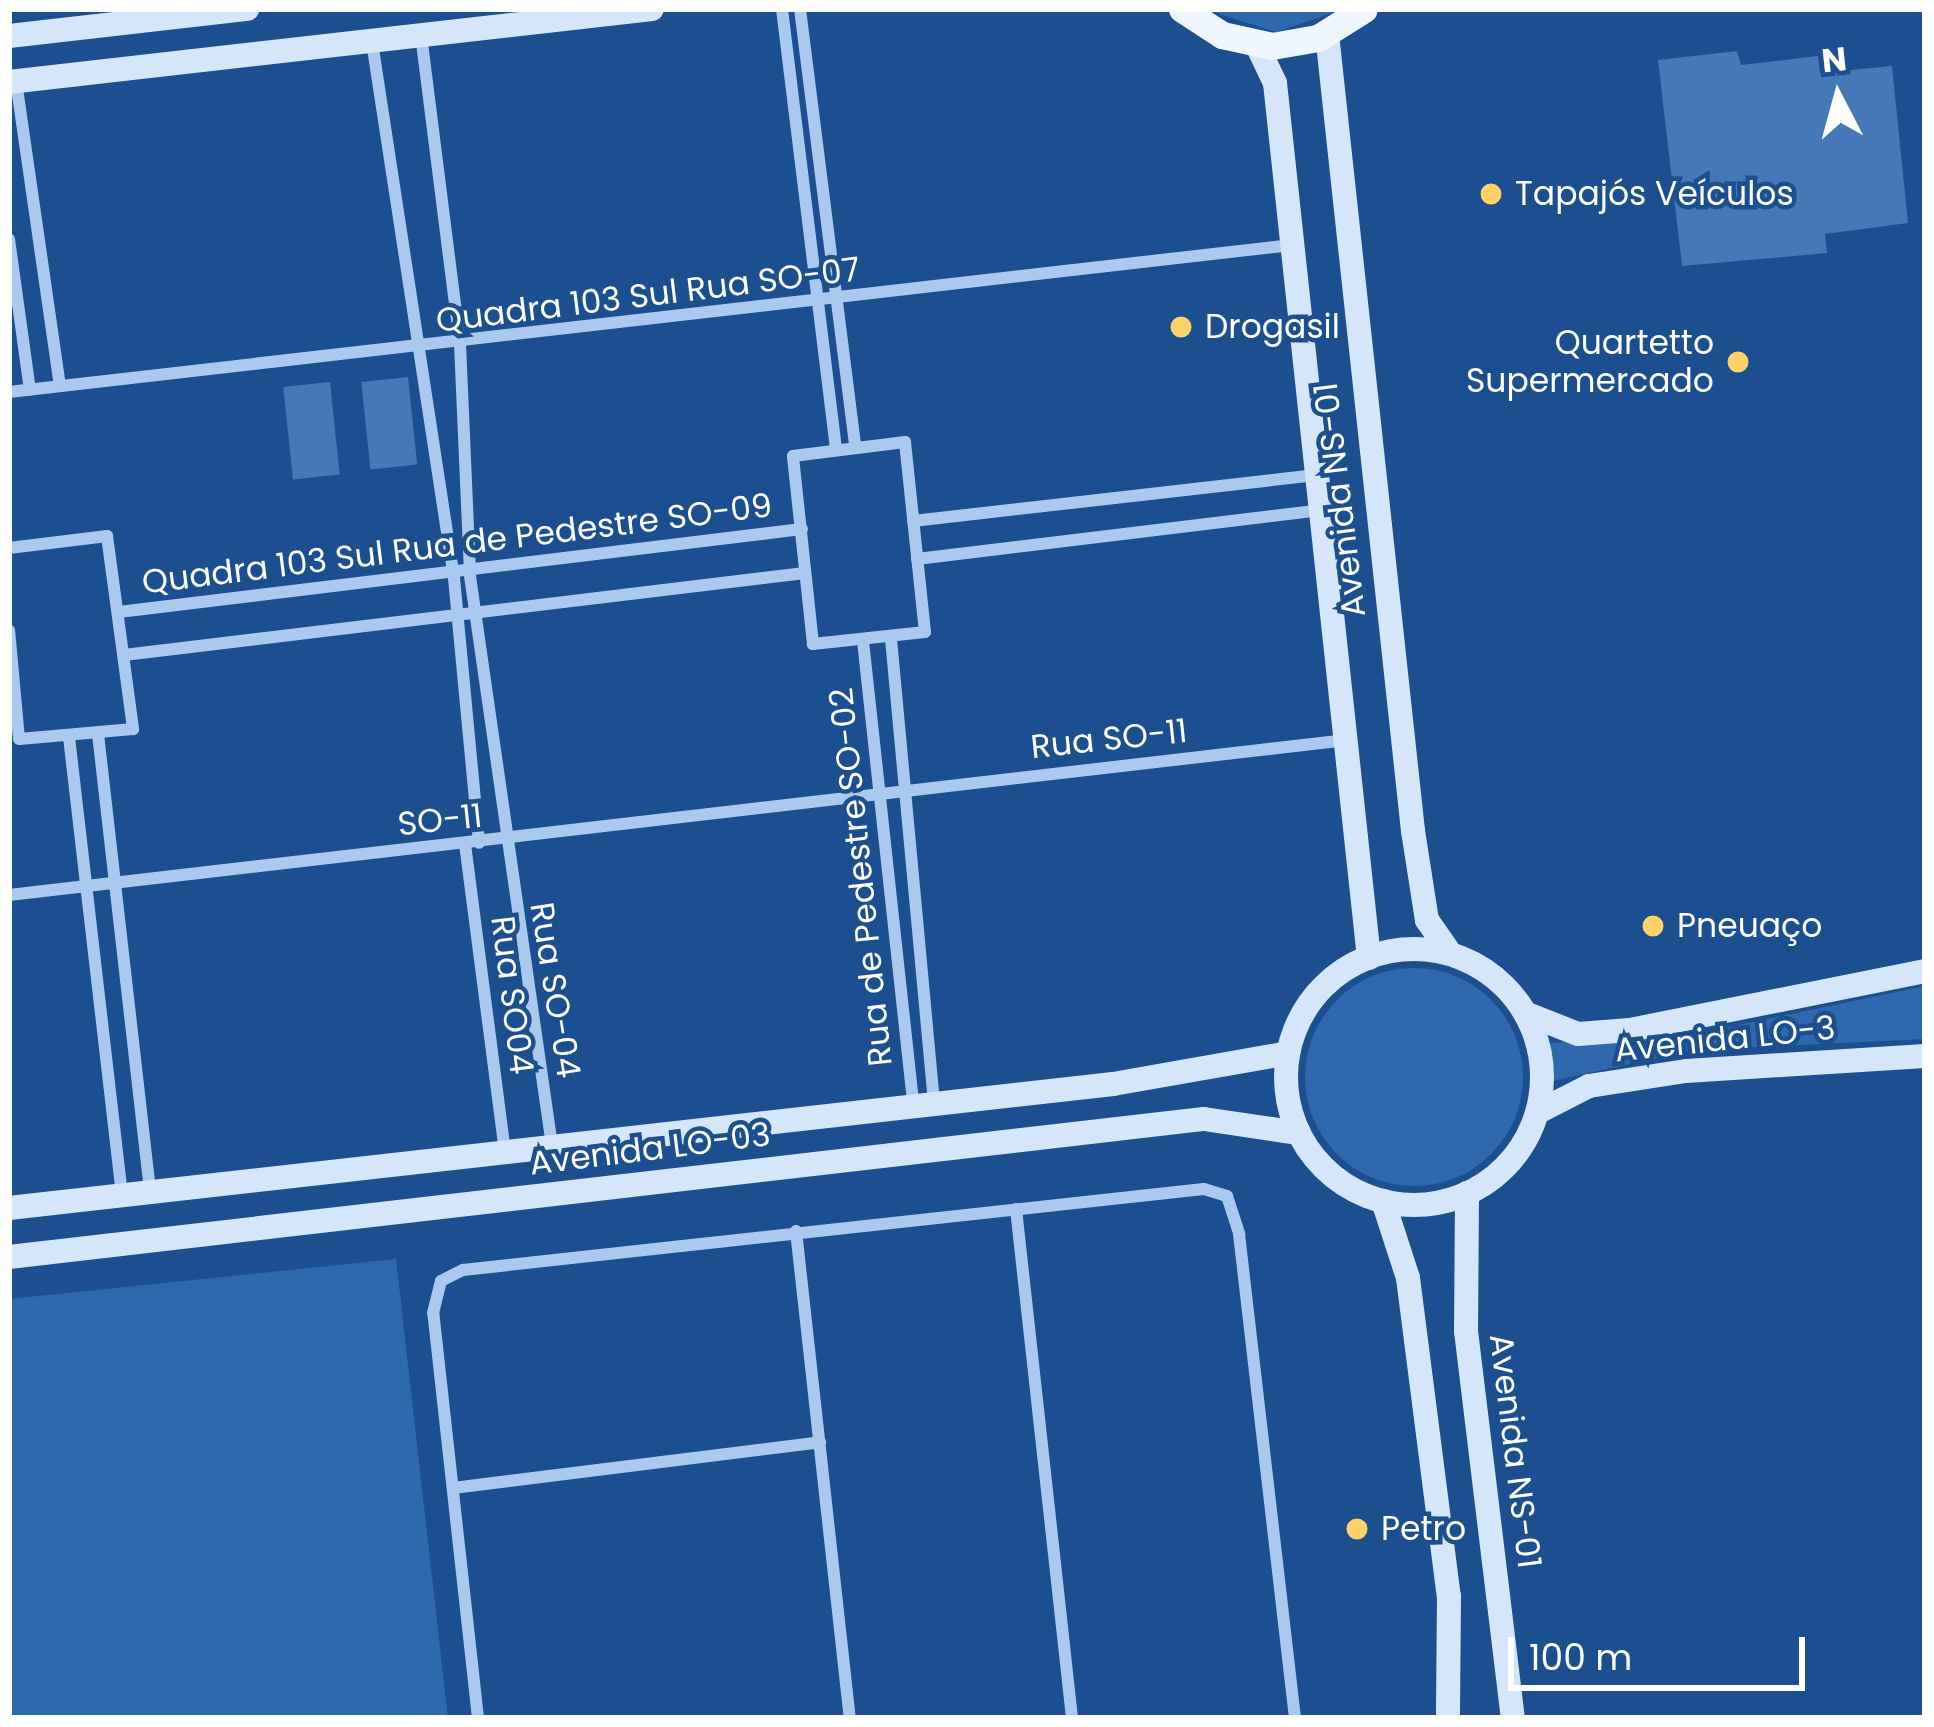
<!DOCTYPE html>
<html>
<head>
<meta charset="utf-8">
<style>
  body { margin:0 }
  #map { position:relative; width:1934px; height:1727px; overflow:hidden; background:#1b4f8f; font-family:Poppins,sans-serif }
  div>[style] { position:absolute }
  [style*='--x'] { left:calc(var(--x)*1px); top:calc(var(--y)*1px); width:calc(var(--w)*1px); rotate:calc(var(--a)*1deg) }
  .green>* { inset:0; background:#2e69ad }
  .round { border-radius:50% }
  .building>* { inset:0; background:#4478b7; transform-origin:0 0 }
  .street>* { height:12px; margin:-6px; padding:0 6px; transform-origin:6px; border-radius:6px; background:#a9c9ee }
  .secondary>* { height:24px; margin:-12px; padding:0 12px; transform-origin:12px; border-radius:12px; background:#d6e6fa }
  .secondary>.ring { margin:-12px; padding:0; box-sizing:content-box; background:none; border:24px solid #d6e6fa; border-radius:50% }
  .primary>* { height:27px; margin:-13.5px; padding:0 13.5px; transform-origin:13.5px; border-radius:13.5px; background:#f0f6ff }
  .dots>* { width:33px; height:33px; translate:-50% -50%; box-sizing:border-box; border:6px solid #1b4f8f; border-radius:50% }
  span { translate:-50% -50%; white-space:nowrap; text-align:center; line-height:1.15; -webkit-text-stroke:9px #1b4f8f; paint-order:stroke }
  .poi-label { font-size:33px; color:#fff }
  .left { translate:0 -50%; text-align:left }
  .right { translate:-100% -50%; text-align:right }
  .street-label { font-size:33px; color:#fff }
  .frame { position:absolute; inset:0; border:12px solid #fff; pointer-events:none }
  .north { position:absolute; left:1778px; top:36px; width:120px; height:120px; -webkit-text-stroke:9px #1b4f8f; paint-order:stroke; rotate:354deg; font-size:33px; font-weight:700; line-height:48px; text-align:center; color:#fff }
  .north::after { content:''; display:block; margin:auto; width:42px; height:54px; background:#fff; clip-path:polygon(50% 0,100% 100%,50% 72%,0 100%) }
  .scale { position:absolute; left:1508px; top:1637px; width:297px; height:54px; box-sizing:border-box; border:6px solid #fff; border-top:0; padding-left:15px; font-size:36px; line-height:42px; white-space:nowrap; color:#fff; -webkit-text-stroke:9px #1b4f8f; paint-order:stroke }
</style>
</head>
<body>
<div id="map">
  <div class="green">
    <div style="clip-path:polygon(1204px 9px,1344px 9px,1276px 32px)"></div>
    <div class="round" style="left:1305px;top:968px;width:218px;height:218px"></div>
    <div style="clip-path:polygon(1925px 986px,1925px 1039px,1695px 1050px,1552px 1081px,1547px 1043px,1695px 1034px)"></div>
    <div style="clip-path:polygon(396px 1259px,448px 1718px,9px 1718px,9px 1299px)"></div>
  </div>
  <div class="building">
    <div style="clip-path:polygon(1737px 51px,1741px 65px,1818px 56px,1820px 73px,1892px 66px,1908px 223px,1825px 234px,1827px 253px,1682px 266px,1658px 60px)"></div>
    <div style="left:408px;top:377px;width:88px;height:47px;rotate:84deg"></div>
    <div style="left:330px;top:382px;width:93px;height:47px;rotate:84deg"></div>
  </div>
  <div class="street">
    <div style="--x:782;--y:9;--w:440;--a:83"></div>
    <div style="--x:800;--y:9;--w:438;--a:82.8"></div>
    <div style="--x:421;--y:35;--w:311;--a:82.8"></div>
    <div style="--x:460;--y:344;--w:232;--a:87.5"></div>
    <div style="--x:470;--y:576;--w:576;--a:81.81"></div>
    <div style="--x:372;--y:42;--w:542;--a:81.3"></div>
    <div style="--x:454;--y:578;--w:266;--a:84.6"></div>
    <div style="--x:16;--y:81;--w:308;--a:81.8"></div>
    <div style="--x:9;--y:239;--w:152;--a:82.1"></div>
    <div style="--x:9;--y:392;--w:1291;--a:-6.54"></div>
    <div style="--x:905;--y:442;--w:191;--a:84"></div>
    <div style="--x:925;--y:632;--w:113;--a:173.9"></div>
    <div style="--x:813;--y:644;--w:189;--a:-96.1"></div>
    <div style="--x:793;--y:456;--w:113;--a:-7.1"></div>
    <div style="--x:913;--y:521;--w:408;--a:-6.5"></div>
    <div style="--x:9;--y:548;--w:99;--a:-7"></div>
    <div style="--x:107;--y:536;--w:195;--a:82.3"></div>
    <div style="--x:133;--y:729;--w:114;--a:175"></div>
    <div style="--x:19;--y:739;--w:109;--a:-95.2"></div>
    <div style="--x:917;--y:559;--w:407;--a:-6.9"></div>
    <div style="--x:119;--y:612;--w:688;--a:-6.93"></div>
    <div style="--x:891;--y:639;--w:467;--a:84.7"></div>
    <div style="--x:863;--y:641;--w:467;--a:83.8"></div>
    <div style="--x:124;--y:655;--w:686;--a:-6.87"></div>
    <div style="--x:98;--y:734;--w:459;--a:83.5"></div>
    <div style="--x:69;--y:737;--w:459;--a:83.4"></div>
    <div style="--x:465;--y:844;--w:311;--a:82.6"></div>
    <div style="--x:9;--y:895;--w:1347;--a:-6.61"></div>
    <div style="--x:1016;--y:1209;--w:512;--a:83.72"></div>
    <div style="--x:796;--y:1231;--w:490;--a:83.7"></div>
    <div style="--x:453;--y:1488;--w:370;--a:-7.1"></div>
    <div style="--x:478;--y:1718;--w:407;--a:-96.3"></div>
    <div style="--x:433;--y:1313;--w:33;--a:-76"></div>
    <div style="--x:441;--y:1281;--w:25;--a:-27"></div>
    <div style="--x:463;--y:1270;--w:745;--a:-6.24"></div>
    <div style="--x:1204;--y:1189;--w:24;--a:17"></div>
    <div style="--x:1227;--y:1196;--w:40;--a:72"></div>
    <div style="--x:1239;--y:1234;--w:487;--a:83.4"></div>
  </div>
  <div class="secondary">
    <div style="--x:1327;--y:34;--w:802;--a:83.84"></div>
    <div style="--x:1413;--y:831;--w:90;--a:81.1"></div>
    <div style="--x:1427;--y:920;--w:37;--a:55"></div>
    <div style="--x:9;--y:36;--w:240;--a:-6.5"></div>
    <div style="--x:1257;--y:45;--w:42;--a:64.7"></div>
    <div style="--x:1275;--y:83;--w:880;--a:83.87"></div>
    <div style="--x:9;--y:82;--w:647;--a:-6.48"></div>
    <div class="ring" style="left:1286px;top:949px;width:232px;height:232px"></div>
    <div style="--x:1527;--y:1014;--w:55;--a:21.4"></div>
    <div style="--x:1578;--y:1034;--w:52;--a:-4.4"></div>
    <div style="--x:1630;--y:1030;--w:301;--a:-11.3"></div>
    <div style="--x:1538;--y:1112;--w:57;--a:-27"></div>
    <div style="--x:1589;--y:1086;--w:98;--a:-8.8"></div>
    <div style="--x:1686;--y:1071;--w:239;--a:-3.6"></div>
    <div style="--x:1467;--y:1193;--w:138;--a:90.4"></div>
    <div style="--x:1466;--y:1331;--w:390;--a:83.1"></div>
    <div style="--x:1383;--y:1201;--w:81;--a:72"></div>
    <div style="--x:1408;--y:1278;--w:321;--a:82.7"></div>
    <div style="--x:1449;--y:1596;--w:122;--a:90.5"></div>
    <div style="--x:9;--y:1208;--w:1111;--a:-6.41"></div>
    <div style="--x:1113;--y:1084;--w:178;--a:-10"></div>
    <div style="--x:9;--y:1257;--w:1203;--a:-6.59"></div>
    <div style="--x:1204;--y:1119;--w:96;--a:8.4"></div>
  </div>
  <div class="primary">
    <div style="--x:1182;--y:9;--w:48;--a:33"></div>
    <div style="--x:1222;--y:35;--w:51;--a:12.4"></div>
    <div style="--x:1272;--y:46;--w:47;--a:-9.9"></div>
    <div style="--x:1318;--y:38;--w:54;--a:-32.2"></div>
  </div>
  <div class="dots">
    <div style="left:1491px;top:194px;background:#ffd166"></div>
    <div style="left:1181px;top:327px;background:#ffd166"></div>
    <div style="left:1738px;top:362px;background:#ffd166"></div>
    <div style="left:1653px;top:926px;background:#ffd166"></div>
    <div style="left:1357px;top:1529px;background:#ffd166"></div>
  </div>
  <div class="poi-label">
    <span class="left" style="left:1515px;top:194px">Tapajós Veículos</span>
    <span class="left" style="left:1205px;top:327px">Drogasil</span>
    <span class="right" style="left:1714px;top:362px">Quartetto<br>Supermercado</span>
    <span class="left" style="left:1677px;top:926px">Pneuaço</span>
    <span class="left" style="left:1381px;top:1529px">Petro</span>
  </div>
  <div class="street-label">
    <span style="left:648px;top:295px;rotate:-7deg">Quadra 103 Sul Rua SO-07</span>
    <span style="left:1340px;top:500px;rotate:-97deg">Avenida NS-01</span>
    <span style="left:457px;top:544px;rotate:-7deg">Quadra 103 Sul Rua de Pedestre SO-09</span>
    <span style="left:1109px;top:739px;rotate:-6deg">Rua SO-11</span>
    <span style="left:440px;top:820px;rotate:-6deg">SO-11</span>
    <span style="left:861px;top:877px;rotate:-96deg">Rua de Pedestre SO-02</span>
    <span style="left:555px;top:990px;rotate:81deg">Rua SO-04</span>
    <span style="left:512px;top:995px;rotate:83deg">Rua SO04</span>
    <span style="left:1725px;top:1039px;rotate:-6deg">Avenida LO-3</span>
    <span style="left:650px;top:1149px;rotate:-7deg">Avenida LO-03</span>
    <span style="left:1515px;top:1451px;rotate:83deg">Avenida NS-01</span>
  </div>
  <div class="frame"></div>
  <div class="north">N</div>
  <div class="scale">100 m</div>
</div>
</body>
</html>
